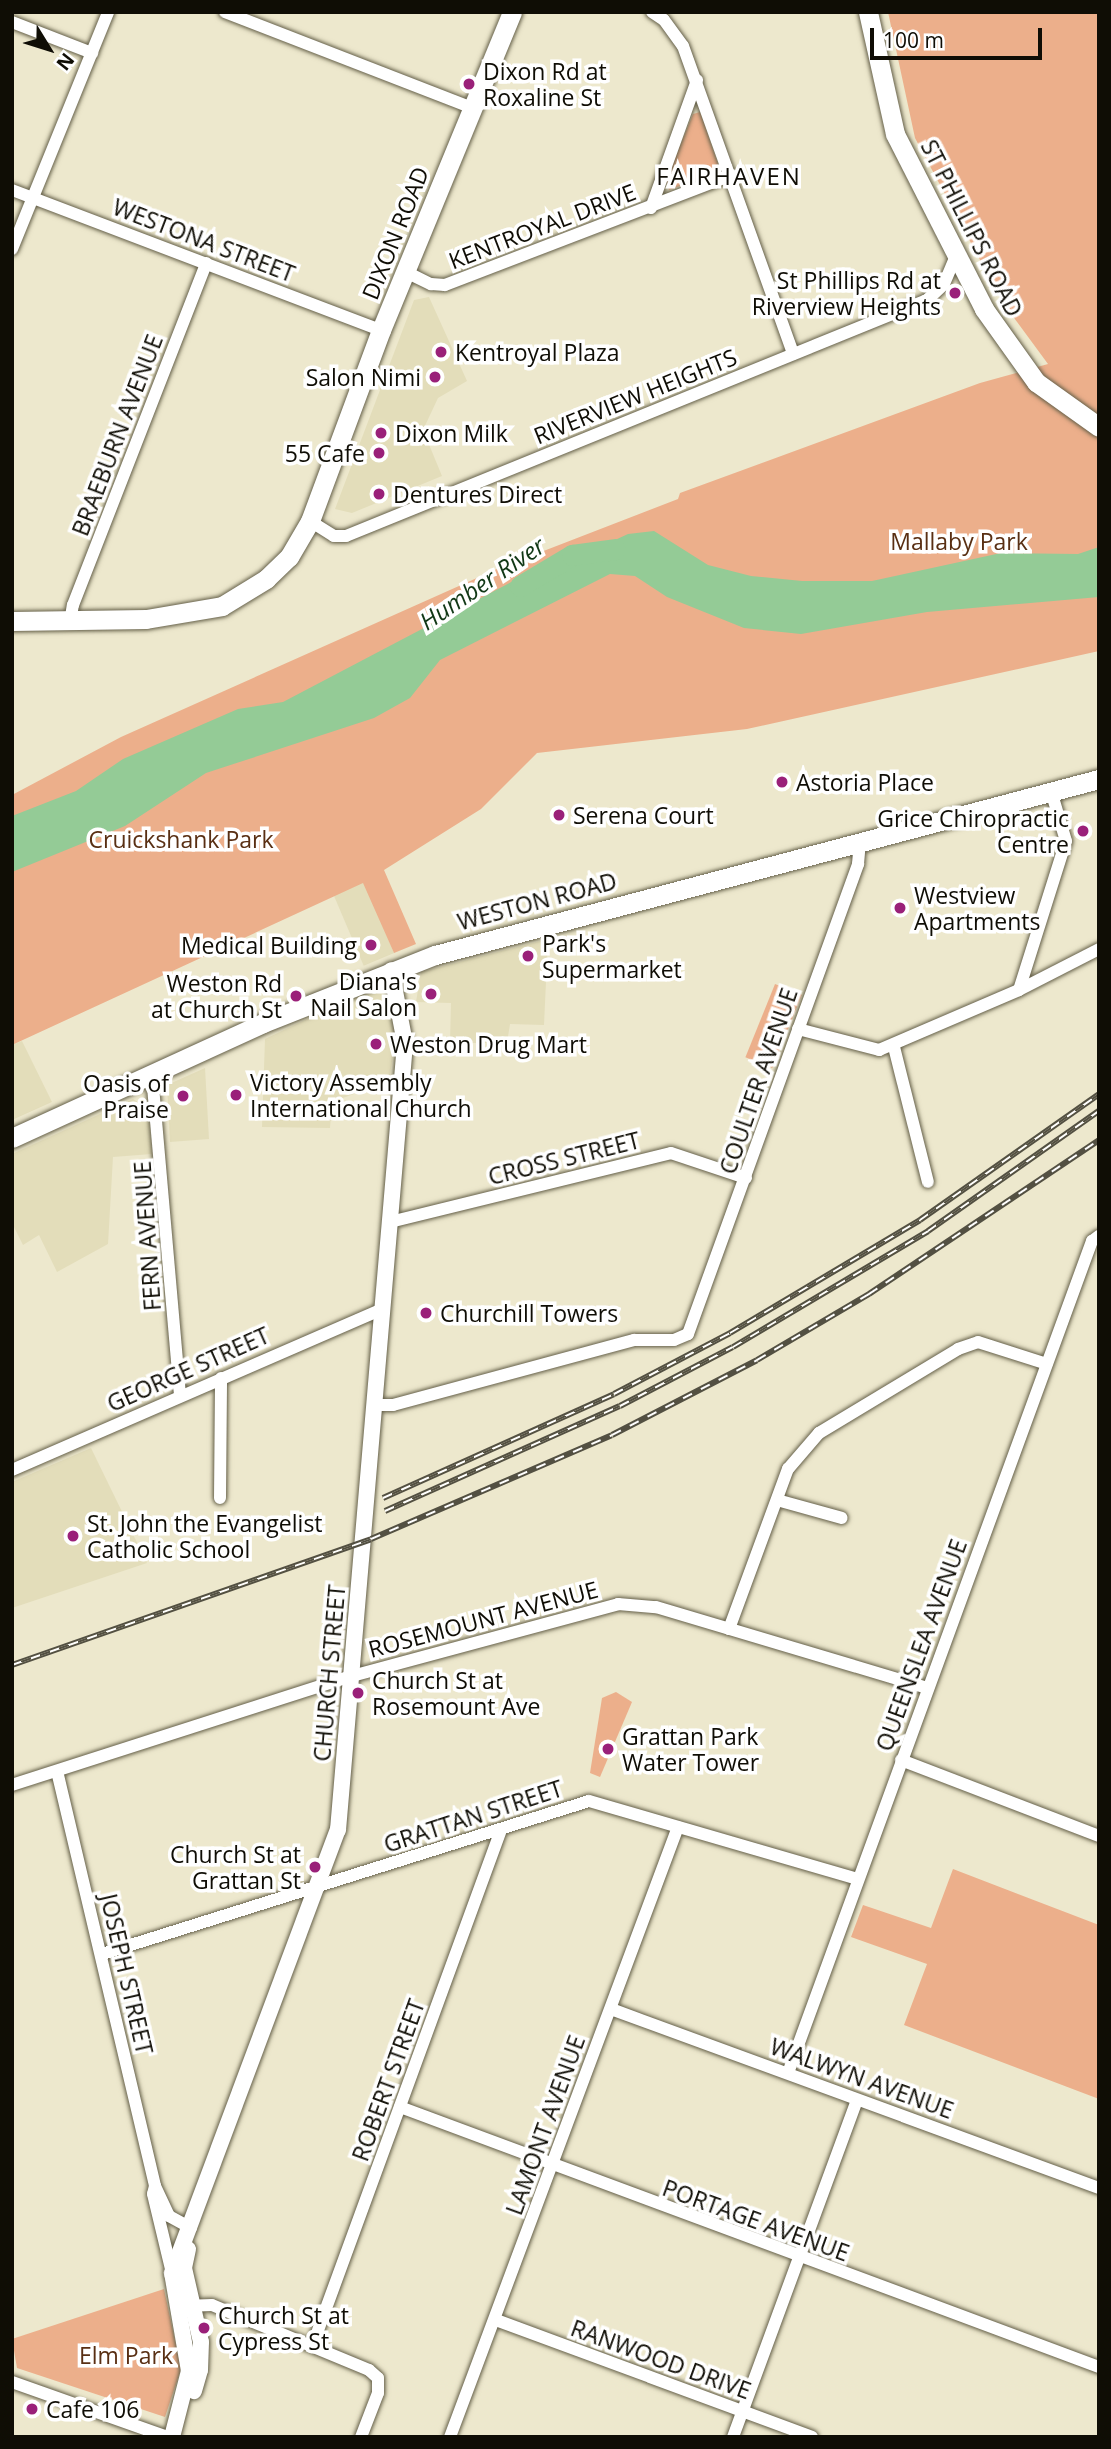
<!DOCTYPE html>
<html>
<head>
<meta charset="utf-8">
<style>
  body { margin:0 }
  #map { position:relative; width:1111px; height:2449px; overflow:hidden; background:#ede8cd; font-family:"Open Sans",sans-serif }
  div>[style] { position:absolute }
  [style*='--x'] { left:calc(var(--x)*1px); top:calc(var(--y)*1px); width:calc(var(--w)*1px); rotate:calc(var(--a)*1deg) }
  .built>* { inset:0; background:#e3ddba; transform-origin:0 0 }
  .green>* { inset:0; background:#ecaf8b; transform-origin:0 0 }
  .water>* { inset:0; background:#94cb96 }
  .river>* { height:21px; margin:-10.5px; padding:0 10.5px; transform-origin:10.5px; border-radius:10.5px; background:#94cb96 }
  .roads { filter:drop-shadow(0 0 2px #645f48) drop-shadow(0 0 2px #645f48) }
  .minor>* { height:12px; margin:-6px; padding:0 6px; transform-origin:6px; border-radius:6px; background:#fff }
  .tertiary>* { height:16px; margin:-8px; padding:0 8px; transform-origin:8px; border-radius:8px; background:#fff }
  .secondary>* { height:19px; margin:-9.5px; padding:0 9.5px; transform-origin:9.5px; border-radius:9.5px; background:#fff }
  .rail>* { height:6px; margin-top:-3px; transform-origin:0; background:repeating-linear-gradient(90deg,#fff 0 10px,#535042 0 20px); box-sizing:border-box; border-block:2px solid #535042 }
  .dots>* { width:19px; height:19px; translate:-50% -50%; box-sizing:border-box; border:4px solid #fff; border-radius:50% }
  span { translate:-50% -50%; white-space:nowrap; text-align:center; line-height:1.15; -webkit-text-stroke:7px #fff; paint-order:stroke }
  .poi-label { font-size:23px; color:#0f0d05 }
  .left { translate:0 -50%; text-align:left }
  .right { translate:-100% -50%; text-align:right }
  .street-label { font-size:23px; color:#0f0d05 }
  .park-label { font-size:23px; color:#592f13 }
  .neighbourhood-label { font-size:24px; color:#0f0d05; letter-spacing:2px }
  .water-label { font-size:24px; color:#113816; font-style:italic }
  .frame { position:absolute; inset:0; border:14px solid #0f0d05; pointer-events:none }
  .north { position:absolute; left:14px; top:14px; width:70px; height:70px; -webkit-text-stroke:5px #fff; paint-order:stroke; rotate:128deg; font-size:19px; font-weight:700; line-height:28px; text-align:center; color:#0f0d05 }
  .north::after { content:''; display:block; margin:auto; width:24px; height:32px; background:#0f0d05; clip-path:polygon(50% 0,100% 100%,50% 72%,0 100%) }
  .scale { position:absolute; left:870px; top:28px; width:172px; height:32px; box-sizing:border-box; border:4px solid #0f0d05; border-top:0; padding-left:9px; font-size:21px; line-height:24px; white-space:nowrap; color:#0f0d05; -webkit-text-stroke:5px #fff; paint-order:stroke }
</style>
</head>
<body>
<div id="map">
  <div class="built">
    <div style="clip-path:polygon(429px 297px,467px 381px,438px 398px,423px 430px,442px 476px,352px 513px,335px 509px,414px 300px)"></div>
    <div style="left:364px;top:882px;width:77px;height:33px;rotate:67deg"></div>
    <div style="clip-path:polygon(548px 939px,544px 1025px,510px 1024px,507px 1043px,450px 1043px,451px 1003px,416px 1002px,421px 972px)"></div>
    <div style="clip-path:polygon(385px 991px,398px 1024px,389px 1081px,332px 1102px,330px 1128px,262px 1127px,265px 1039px,364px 992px)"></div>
    <div style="clip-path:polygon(22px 1041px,52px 1102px,12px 1120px,12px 1045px)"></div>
    <div style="clip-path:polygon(205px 1068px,209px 1139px,170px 1142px,167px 1085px)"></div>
    <div style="clip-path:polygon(133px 1099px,148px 1108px,152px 1154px,113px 1157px,108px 1244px,57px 1272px,39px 1235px,23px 1245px,12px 1223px,12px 1154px)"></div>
    <div style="clip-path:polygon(91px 1448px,147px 1563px,12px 1608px,12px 1482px)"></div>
  </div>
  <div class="green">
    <div style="clip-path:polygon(888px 12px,1099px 12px,1099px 651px,747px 729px,537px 753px,481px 809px,384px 870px,416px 944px,394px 953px,363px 883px,12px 1045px,12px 795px,121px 737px,497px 569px,678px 499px,680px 493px,980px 383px,1048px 364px,1003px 303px,915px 138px)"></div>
    <div style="clip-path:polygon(700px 112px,718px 164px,706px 176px,669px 190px,666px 180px,693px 114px)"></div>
    <div style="left:775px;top:984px;width:29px;height:79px;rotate:22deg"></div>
    <div style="clip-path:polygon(616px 1692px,632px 1702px,600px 1777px,590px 1773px,602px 1698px)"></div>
    <div style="clip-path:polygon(953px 1869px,1099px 1925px,1099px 2099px,904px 2025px,927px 1964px,851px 1937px,863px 1905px,931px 1928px)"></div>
    <div style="clip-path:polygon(164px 2289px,181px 2369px,165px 2417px,17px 2368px,12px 2339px)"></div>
  </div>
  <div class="water">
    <div style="clip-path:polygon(654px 531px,708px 565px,751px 576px,802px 581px,872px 581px,1001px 553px,1078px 554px,1099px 547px,1099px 597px,927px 612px,801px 634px,744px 628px,667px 597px,635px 576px,610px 574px,440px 660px,410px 698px,374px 718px,206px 773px,125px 826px,12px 872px,12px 816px,76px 791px,123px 759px,238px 709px,283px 702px,517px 579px,550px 570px,628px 534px)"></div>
  </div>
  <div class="river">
    <div style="--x:520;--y:586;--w:61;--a:-30.8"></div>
    <div style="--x:572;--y:555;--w:43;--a:-7.9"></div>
  </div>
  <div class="roads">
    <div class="minor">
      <div style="--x:225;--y:12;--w:265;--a:21.2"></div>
      <div style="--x:652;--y:12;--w:14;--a:34"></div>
      <div style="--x:664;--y:20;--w:32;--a:54"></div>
      <div style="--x:683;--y:46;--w:327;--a:70.3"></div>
      <div style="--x:12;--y:22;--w:86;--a:21.2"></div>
      <div style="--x:12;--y:190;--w:395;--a:20.8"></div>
      <div style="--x:651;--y:208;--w:136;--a:-70.2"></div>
      <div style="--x:12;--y:249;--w:256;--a:-67.9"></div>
      <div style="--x:406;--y:272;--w:28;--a:26"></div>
      <div style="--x:431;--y:284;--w:14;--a:4"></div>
      <div style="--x:445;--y:285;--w:307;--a:-21"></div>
      <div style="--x:310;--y:521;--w:28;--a:32"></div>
      <div style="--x:334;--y:536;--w:12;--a:0"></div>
      <div style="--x:346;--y:536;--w:627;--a:-22.11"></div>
      <div style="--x:927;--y:300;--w:23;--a:-43"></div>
      <div style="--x:944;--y:284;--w:30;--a:-67"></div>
      <div style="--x:70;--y:623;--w:18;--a:-81"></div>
      <div style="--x:73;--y:605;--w:367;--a:-68.7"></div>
      <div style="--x:1019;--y:990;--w:90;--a:-27.1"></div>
      <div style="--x:798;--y:1029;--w:84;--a:14.5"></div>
      <div style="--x:879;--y:1050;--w:152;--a:-23.2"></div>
      <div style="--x:1019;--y:990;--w:156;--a:-72.5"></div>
      <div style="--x:1066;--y:841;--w:52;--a:-106.7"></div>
      <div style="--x:894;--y:1047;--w:139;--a:75.9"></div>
      <div style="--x:152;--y:1075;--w:321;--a:85"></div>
      <div style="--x:390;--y:1222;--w:289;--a:-13.8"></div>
      <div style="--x:671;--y:1153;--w:79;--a:18.4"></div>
      <div style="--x:375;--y:1405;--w:18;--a:0"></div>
      <div style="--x:393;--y:1405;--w:250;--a:-15.1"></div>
      <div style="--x:634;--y:1340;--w:40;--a:0"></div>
      <div style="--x:674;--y:1340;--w:15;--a:-23"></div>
      <div style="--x:688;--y:1334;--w:500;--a:-70.1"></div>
      <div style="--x:858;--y:864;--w:24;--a:-85"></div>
      <div style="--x:12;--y:1470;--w:404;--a:-23.5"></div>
      <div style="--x:220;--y:1498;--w:120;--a:-89.5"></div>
      <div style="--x:777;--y:1500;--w:67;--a:15.5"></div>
      <div style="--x:729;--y:1629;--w:171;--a:-69.8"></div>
      <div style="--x:788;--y:1469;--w:48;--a:-49.3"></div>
      <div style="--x:819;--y:1433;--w:162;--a:-31.1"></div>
      <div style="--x:958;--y:1349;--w:21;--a:-19"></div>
      <div style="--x:978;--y:1342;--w:72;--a:17.7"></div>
      <div style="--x:901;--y:1760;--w:212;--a:21"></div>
      <div style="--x:57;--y:1771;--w:426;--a:76.7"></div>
      <div style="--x:155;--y:2186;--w:33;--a:65"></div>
      <div style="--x:169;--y:2216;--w:25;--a:29"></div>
      <div style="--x:12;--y:1785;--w:357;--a:-17.8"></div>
      <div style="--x:352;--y:1676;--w:276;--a:-15.1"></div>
      <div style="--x:618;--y:1604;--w:38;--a:5"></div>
      <div style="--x:656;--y:1607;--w:284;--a:16.6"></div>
      <div style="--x:102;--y:1954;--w:510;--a:-17.44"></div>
      <div style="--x:589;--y:1801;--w:280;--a:16.2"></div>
      <div style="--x:611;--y:2009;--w:520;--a:20.14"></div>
      <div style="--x:788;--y:2073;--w:886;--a:-69.93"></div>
      <div style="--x:1092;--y:1241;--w:9;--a:-36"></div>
      <div style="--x:400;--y:2107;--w:746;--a:20.4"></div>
      <div style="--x:155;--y:2186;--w:8;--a:104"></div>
      <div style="--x:153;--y:2194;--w:81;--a:76.5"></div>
      <div style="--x:184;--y:2306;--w:28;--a:-2"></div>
      <div style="--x:212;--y:2305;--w:170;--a:22.5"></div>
      <div style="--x:369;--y:2370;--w:12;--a:42"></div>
      <div style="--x:378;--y:2378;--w:15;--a:90"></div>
      <div style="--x:378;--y:2393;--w:47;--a:111.1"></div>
      <div style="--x:496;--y:2320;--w:337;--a:20.3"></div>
      <div style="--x:313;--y:2344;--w:547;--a:-69.91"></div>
      <div style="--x:12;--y:2382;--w:164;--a:19.5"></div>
      <div style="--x:450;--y:2437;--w:651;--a:-69.51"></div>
      <div style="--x:733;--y:2437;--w:359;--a:-69.8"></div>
    </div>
    <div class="tertiary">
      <div style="--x:188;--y:2249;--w:19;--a:102"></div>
      <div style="--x:184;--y:2268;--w:76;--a:77.1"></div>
      <div style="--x:201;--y:2342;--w:28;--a:92"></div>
      <div style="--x:200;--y:2370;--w:22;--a:106"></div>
      <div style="--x:172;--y:2437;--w:68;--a:-75.6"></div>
      <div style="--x:189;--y:2371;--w:99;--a:-99.8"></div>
      <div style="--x:172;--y:2273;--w:473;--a:-69.5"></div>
      <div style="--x:338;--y:1830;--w:790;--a:-85.13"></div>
      <div style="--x:405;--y:1043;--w:74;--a:-100.9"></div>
    </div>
    <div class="secondary">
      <div style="--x:868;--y:12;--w:125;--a:77.5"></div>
      <div style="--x:895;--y:134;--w:196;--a:63"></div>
      <div style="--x:984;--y:309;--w:90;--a:54.5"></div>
      <div style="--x:1036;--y:382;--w:77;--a:35.5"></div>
      <div style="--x:12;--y:621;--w:134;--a:-0.9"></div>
      <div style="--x:146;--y:619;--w:77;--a:-9.7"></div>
      <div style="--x:222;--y:606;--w:52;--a:-31.5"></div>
      <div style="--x:266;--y:579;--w:32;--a:-44"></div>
      <div style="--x:289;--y:557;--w:42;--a:-59.7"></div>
      <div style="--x:310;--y:521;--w:204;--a:-69.6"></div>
      <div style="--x:381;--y:330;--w:344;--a:-67.6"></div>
      <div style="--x:12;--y:1138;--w:276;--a:-24.6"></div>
      <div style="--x:263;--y:1023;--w:185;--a:-21.6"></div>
      <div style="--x:435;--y:955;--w:687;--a:-14.85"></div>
    </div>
  </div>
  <div class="rail">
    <div style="--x:383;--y:1498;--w:253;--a:-24.2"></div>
    <div style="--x:614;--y:1394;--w:131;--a:-27.7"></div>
    <div style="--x:730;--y:1333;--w:221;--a:-30.7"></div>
    <div style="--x:920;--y:1220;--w:219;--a:-35.1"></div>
    <div style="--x:385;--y:1511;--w:257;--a:-24.1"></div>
    <div style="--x:620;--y:1406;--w:127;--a:-27.6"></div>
    <div style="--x:733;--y:1347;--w:227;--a:-30.7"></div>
    <div style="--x:928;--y:1231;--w:209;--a:-35.1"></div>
    <div style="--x:12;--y:1665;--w:380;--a:-19.3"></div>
    <div style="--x:371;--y:1539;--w:262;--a:-23.3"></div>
    <div style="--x:612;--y:1435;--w:163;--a:-27.3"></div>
    <div style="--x:757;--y:1360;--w:130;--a:-30.5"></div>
    <div style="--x:869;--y:1294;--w:277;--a:-33.8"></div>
  </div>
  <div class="dots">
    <div style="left:469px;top:84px;background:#9a2079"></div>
    <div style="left:955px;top:293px;background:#9a2079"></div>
    <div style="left:441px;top:352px;background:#9a2079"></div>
    <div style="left:435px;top:377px;background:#9a2079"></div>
    <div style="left:381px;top:433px;background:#9a2079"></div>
    <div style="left:379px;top:453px;background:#9a2079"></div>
    <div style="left:379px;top:494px;background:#9a2079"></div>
    <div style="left:782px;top:782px;background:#9a2079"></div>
    <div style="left:559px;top:815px;background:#9a2079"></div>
    <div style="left:1083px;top:831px;background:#9a2079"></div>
    <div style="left:900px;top:908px;background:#9a2079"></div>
    <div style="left:371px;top:945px;background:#9a2079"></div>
    <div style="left:528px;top:956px;background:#9a2079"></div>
    <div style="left:431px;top:994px;background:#9a2079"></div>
    <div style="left:296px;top:996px;background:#9a2079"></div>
    <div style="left:376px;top:1044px;background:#9a2079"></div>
    <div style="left:236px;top:1095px;background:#9a2079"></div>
    <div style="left:183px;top:1096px;background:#9a2079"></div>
    <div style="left:426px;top:1313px;background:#9a2079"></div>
    <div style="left:73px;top:1536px;background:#9a2079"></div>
    <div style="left:358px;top:1693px;background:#9a2079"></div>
    <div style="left:608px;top:1749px;background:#9a2079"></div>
    <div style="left:315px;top:1867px;background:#9a2079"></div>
    <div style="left:204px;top:2328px;background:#9a2079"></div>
    <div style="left:32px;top:2409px;background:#9a2079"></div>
  </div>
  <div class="poi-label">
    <span class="left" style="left:483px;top:84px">Dixon Rd at<br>Roxaline St</span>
    <span class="right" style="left:941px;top:293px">St Phillips Rd at<br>Riverview Heights</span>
    <span class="left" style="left:455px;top:352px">Kentroyal Plaza</span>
    <span class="right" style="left:421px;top:377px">Salon Nimi</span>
    <span class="left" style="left:395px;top:433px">Dixon Milk</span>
    <span class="right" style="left:365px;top:453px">55 Cafe</span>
    <span class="left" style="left:393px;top:494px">Dentures Direct</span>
    <span class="left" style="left:796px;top:782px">Astoria Place</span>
    <span class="left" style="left:573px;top:815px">Serena Court</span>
    <span class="right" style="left:1069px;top:831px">Grice Chiropractic<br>Centre</span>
    <span class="left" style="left:914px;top:908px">Westview<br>Apartments</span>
    <span class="left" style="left:542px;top:956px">Park's<br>Supermarket</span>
    <span class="right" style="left:357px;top:945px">Medical Building</span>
    <span class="right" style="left:417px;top:994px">Diana's<br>Nail Salon</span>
    <span class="right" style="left:282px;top:996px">Weston Rd<br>at Church St</span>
    <span class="left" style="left:390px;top:1044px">Weston Drug Mart</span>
    <span class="left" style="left:250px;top:1095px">Victory Assembly<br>International Church</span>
    <span class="right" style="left:169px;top:1096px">Oasis of<br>Praise</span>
    <span class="left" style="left:440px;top:1313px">Churchill Towers</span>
    <span class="left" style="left:87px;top:1536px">St. John the Evangelist<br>Catholic School</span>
    <span class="left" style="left:372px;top:1693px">Church St at<br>Rosemount Ave</span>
    <span class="left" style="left:622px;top:1749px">Grattan Park<br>Water Tower</span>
    <span class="right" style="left:301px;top:1867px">Church St at<br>Grattan St</span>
    <span class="left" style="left:218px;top:2328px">Church St at<br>Cypress St</span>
    <span class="left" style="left:46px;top:2409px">Cafe 106</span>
  </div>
  <div class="street-label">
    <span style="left:542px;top:226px;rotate:-21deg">KENTROYAL DRIVE</span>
    <span style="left:972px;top:228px;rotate:63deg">ST PHILLIPS ROAD</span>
    <span style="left:395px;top:233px;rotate:-68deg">DIXON ROAD</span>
    <span style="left:204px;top:240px;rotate:21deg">WESTONA STREET</span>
    <span style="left:635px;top:396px;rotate:-22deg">RIVERVIEW HEIGHTS</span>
    <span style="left:117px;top:435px;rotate:-69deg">BRAEBURN AVENUE</span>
    <span style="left:537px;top:901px;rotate:-15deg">WESTON ROAD</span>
    <span style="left:758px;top:1081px;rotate:-71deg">COULTER AVENUE</span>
    <span style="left:564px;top:1158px;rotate:-14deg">CROSS STREET</span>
    <span style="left:147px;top:1236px;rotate:-94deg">FERN AVENUE</span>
    <span style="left:188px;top:1369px;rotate:-24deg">GEORGE STREET</span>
    <span style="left:483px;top:1619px;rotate:-15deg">ROSEMOUNT AVENUE</span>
    <span style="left:921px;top:1645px;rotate:-70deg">QUEENSLEA AVENUE</span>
    <span style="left:329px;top:1673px;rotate:-85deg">CHURCH STREET</span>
    <span style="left:473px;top:1816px;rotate:-18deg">GRATTAN STREET</span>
    <span style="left:127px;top:1974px;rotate:77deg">JOSEPH STREET</span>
    <span style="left:862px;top:2078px;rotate:20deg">WALWYN AVENUE</span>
    <span style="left:388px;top:2080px;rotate:-70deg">ROBERT STREET</span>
    <span style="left:545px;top:2125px;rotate:-70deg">LAMONT AVENUE</span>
    <span style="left:756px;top:2220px;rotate:20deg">PORTAGE AVENUE</span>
    <span style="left:661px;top:2359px;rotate:20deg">RANWOOD DRIVE</span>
  </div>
  <div class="park-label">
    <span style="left:959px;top:541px">Mallaby Park</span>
    <span style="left:181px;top:839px">Cruickshank Park</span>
    <span style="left:126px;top:2355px">Elm Park</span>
  </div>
  <div class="neighbourhood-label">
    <span style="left:729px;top:176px">FAIRHAVEN</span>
  </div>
  <div class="water-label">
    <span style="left:482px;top:583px;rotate:-34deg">Humber River</span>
  </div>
  <div class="frame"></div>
  <div class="north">N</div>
  <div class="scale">100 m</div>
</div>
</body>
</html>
